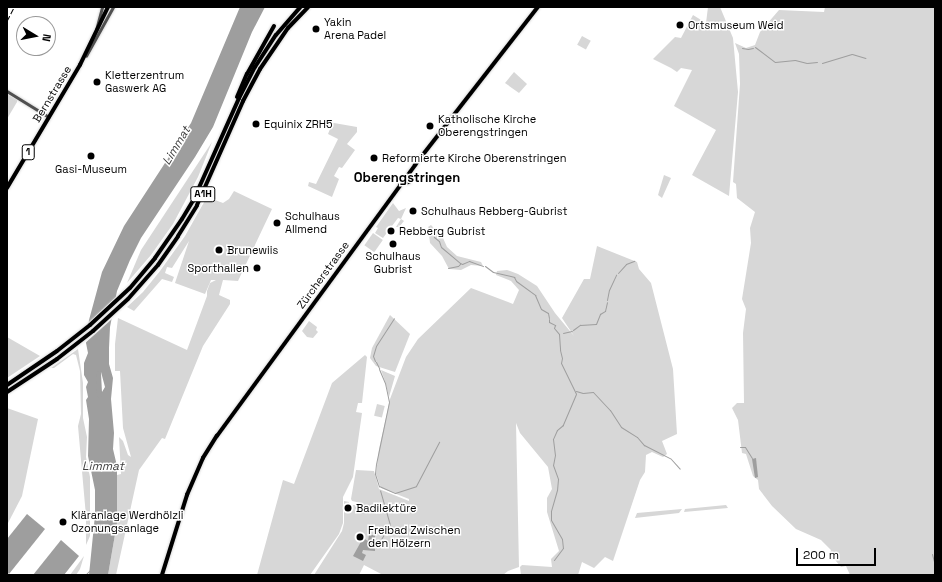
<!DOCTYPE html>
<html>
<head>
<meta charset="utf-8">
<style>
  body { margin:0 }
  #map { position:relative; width:942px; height:582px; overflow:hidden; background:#fff; font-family:"Space Grotesk",sans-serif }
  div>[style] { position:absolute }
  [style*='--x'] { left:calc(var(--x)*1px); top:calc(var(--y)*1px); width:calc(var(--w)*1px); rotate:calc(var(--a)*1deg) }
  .green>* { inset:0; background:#d7d7d7; transform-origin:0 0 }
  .water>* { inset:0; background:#9e9e9e }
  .pier>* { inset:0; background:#fff }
  .stream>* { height:1px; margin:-0.5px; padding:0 0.5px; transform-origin:0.5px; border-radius:0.5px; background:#9e9e9e }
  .river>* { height:5px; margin:-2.5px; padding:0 2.5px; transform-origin:2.5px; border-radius:2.5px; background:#9e9e9e }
  .roads { filter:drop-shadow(0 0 1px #dbdbdb) drop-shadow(0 0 1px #dbdbdb) }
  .minor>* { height:2.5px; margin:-1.25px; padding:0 1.25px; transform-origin:1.25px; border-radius:1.25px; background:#505050 }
  .major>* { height:3.5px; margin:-1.75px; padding:0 1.75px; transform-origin:1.75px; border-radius:1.75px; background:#000 }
  .highway>* { height:4px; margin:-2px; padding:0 2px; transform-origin:2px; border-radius:2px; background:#000 }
  .rail>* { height:1px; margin-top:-0.5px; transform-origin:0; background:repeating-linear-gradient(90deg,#000 0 6px,transparent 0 8px) }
  .dots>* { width:11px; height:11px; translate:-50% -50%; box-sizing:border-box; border:2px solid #fff; border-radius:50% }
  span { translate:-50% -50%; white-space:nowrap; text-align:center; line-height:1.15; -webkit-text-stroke:3px #fff; paint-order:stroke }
  .shield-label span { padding:1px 3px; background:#fff; border:1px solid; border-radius:3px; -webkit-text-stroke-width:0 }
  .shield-label { font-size:10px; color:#000; font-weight:700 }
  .poi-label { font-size:11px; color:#000 }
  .left { translate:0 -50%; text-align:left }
  .right { translate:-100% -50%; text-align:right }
  .street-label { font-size:11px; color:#000 }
  .water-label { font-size:12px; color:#3f3f3f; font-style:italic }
  .quarter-label { font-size:13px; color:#000; font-weight:700 }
  .frame { position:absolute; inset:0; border:8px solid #000; pointer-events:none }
  .north { position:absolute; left:16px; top:16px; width:40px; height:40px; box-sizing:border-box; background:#fff; border:1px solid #999; border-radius:50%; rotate:100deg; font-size:11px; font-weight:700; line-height:16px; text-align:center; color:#000 }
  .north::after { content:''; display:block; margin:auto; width:14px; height:18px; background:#000; clip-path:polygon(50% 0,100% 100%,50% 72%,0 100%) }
  .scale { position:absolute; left:796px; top:548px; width:80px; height:18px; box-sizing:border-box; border:2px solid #000; border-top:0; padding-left:5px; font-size:12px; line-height:14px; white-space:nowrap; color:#000; -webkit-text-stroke:3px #fff; paint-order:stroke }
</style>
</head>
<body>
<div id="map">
  <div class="green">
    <div style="clip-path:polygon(708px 7px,720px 7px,733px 38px,738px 92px,729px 196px,692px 175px,716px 130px,674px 106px,692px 70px,681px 68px,677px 72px,671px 68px,653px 59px,675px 37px,681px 38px,693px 15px,706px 23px)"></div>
    <div style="clip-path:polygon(825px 7px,935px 7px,935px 575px,850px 575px,846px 566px,841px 567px,830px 554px,831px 550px,821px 540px,796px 529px,772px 506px,759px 489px,758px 480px,753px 476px,746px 454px,742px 453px,738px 420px,732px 408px,737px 403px,744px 403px,743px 333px,746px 309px,742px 299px,751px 243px,750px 228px,755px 212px,737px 198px,736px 184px,733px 182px,740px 84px,739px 54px,735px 43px,746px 48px,755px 45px,760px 32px,779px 10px,824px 12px)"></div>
    <div style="left:582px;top:36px;width:10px;height:10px;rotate:29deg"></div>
    <div style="clip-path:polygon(514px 72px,527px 84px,519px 93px,505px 83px)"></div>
    <div style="clip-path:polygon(7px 94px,17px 100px,17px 102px,7px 119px)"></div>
    <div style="clip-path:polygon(334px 123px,357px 127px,357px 132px,347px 144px,355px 150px,342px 168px,339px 167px,334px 176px,339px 179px,332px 197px,308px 186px,309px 182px,316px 184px,338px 139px,328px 134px,332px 124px)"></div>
    <div style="clip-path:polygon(212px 142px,198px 177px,173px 224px,151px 255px,127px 283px,141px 250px)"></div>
    <div style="clip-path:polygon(664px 175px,671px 178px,662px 198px,658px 195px)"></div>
    <div style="clip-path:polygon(234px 191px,272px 209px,238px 281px,223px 280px,219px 295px,230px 300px,230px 304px,203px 346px,165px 439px,162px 438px,139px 470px,116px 575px,108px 575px,117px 523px,116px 478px,117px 475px,121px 474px,119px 437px,123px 441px,128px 455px,131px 457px,123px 428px,120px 371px,115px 371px,115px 344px,118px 318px,187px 350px,207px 296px,207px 291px,210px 283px,216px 280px,211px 280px,205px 294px,175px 283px,189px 241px,172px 268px,167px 267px,165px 273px,174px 277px,172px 282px,162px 279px,134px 311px,127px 307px,143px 292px,160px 271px,185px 236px,207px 197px,223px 203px,229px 199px)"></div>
    <div style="clip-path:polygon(393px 203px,399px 211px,406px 208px,401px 219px,404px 221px,399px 227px,396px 227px,401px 219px,398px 218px,383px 238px,375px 233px,378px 228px,376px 227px)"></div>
    <div style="clip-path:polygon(431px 225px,443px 238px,447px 247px,457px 256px,481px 262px,483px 266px,471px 265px,461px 270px,449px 269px,442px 256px,430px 243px,428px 227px)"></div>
    <div style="left:373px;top:233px;width:12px;height:15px;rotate:35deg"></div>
    <div style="clip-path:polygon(597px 246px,637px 262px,639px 269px,651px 283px,673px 369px,677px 434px,662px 441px,667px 454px,663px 457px,652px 452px,646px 455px,645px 472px,640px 480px,613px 561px,605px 557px,594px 568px,582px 562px,578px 575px,521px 575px,520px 567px,522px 565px,552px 567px,551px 559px,559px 551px,547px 512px,547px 498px,552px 489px,548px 467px,520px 433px,516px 423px,519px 567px,508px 571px,503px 575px,383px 575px,364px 565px,359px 575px,314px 575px,342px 531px,344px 523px,344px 501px,349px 502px,349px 505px,361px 505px,361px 503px,352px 501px,351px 499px,356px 470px,374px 471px,379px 489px,409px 501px,409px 499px,381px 488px,376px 474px,379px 449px,390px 399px,406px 357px,418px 339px,471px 288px,513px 304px,519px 290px,511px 281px,496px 275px,497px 271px,507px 270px,518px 274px,537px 286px,555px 313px,574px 336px,562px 318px,584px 279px,590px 279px)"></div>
    <div style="clip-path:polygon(390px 315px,410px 334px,395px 372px,376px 366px,370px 358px,372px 348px)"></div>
    <div style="clip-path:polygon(309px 321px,317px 327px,316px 330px,318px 332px,313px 338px,307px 337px,302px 331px)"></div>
    <div style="clip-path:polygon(7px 337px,40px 356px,7px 378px)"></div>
    <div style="clip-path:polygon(78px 349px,83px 383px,83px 418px,87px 437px,86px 457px,90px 477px,90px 536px,86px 545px,86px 516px,78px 426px,81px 414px,80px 371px,76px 355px,73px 354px,54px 368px,51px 368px)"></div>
    <div style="clip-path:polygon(365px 355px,367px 357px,362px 403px,358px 403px,356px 412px,362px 413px,359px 434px,353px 477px,343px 497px,343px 523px,339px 534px,310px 575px,257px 575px,283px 480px,294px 484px,332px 383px)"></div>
    <div style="clip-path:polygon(381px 370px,395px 376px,389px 397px,385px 381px)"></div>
    <div style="left:377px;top:404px;width:8px;height:12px;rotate:14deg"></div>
    <div style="clip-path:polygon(7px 408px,38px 419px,22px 496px,7px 525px)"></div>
    <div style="clip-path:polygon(726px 505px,728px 508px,684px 512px,685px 509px)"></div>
    <div style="clip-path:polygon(682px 509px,679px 513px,635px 518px,637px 513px)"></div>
    <div style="clip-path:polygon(84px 556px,80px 569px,76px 575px,70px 575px)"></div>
  </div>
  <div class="water">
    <div style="clip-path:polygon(evenodd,240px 7px,265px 7px,252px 32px,213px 127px,195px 157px,141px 238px,130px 260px,117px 291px,110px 327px,109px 348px,109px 364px,113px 378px,111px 399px,114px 433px,113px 449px,117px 466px,117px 523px,108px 575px,89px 575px,95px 515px,95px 490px,88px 456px,89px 419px,86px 400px,88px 397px,86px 387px,88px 382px,84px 375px,84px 363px,88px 353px,86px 343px,89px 320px,102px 272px,124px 226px,191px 123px,240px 7px,101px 372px,105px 387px,102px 392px,98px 385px,101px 372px)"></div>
    <div style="clip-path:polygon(756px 458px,758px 477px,755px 478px,752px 459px)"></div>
    <div style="clip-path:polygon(27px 514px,45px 529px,9px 574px,7px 572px,7px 539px)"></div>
    <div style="clip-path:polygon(369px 535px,375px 535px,375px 551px,363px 550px,362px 553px,366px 555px,363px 561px,353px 556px,363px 538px,368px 541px)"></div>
    <div style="clip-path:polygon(61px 540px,79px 556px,64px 575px,33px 575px)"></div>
  </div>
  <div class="pier">
    <div style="clip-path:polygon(118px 295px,113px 318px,84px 344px,87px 324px)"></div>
  </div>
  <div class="stream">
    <div style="--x:755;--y:47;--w:25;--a:37"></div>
    <div style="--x:775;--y:62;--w:20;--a:-6"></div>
    <div style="--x:795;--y:60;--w:12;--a:14"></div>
    <div style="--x:807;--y:63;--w:10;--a:-6"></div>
    <div style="--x:742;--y:48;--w:6;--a:9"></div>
    <div style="--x:748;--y:49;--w:5;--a:-11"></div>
    <div style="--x:822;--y:63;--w:31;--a:-17"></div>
    <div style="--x:852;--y:54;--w:14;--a:17"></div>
    <div style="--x:429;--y:227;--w:11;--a:63"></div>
    <div style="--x:434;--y:237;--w:6;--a:39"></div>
    <div style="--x:439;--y:241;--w:6;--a:72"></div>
    <div style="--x:441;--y:247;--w:25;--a:40"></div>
    <div style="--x:460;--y:263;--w:2;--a:27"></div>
    <div style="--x:462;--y:264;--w:8;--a:-23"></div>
    <div style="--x:469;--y:261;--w:15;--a:20"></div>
    <div style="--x:485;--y:266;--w:10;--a:37"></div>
    <div style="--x:493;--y:272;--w:22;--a:13"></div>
    <div style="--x:514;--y:277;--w:4;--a:63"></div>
    <div style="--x:516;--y:281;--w:24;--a:36"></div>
    <div style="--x:535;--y:295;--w:15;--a:67"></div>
    <div style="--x:541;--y:309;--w:8;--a:30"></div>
    <div style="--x:548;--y:313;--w:5;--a:79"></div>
    <div style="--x:448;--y:268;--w:10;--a:-11"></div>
    <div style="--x:458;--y:266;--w:3;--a:-45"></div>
    <div style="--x:618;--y:273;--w:12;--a:-48"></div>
    <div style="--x:626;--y:264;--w:9;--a:-21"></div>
    <div style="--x:607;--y:300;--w:10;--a:-79"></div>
    <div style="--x:609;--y:290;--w:17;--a:-65"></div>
    <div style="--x:549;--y:319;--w:3;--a:90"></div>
    <div style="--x:549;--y:322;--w:7;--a:27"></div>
    <div style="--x:555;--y:325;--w:3;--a:108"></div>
    <div style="--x:554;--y:328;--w:8;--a:50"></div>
    <div style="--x:559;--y:334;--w:16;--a:86"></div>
    <div style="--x:560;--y:350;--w:8;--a:76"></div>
    <div style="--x:562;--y:358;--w:5;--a:101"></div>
    <div style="--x:561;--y:363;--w:34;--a:64"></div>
    <div style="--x:576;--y:394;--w:34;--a:113"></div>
    <div style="--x:563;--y:425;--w:8;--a:140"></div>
    <div style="--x:557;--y:430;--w:10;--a:114"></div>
    <div style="--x:553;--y:439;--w:16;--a:83"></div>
    <div style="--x:555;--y:455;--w:10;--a:101"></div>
    <div style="--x:553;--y:465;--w:15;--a:70"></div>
    <div style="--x:558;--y:479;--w:11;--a:95"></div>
    <div style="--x:557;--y:490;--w:22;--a:106"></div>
    <div style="--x:551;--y:511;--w:9;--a:90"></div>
    <div style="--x:551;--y:520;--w:22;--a:60"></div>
    <div style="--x:562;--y:539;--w:9;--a:84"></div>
    <div style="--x:563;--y:548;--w:15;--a:127"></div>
    <div style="--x:573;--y:330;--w:9;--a:-36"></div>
    <div style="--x:580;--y:325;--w:16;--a:-4"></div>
    <div style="--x:596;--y:324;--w:11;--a:-68"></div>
    <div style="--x:600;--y:314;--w:6;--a:-31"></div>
    <div style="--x:605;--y:311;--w:9;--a:-77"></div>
    <div style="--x:563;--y:333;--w:9;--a:-13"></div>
    <div style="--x:375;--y:361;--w:5;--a:-112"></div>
    <div style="--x:373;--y:356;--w:10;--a:-73"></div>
    <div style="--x:376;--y:346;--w:33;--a:-57"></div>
    <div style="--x:376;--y:362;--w:7;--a:63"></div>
    <div style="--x:379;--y:369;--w:15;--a:67"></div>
    <div style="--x:385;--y:383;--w:19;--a:78"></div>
    <div style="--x:389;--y:402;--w:63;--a:101.8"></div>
    <div style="--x:376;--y:464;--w:10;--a:96"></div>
    <div style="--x:375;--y:474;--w:13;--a:72"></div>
    <div style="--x:379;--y:486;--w:17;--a:24"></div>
    <div style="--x:395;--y:493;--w:22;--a:-18"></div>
    <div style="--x:416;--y:486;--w:50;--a:-62.4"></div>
    <div style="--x:576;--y:391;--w:7;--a:16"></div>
    <div style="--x:583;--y:393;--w:10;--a:-6"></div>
    <div style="--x:593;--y:392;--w:25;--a:47"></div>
    <div style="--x:610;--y:410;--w:20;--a:57"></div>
    <div style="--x:621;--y:427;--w:19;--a:32"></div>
    <div style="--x:637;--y:437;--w:11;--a:49"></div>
    <div style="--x:644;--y:445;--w:30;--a:27"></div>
    <div style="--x:671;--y:459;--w:13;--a:48"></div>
    <div style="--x:740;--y:447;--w:5;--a:0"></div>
    <div style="--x:745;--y:447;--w:13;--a:58"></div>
    <div style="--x:378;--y:544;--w:22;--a:-58"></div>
    <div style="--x:390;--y:525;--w:36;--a:-106"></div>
    <div style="--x:932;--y:554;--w:11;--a:75"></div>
    <div style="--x:85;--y:575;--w:7;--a:-45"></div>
  </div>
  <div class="river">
    <div style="--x:98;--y:373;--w:22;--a:87"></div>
  </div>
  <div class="roads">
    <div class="minor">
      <div style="--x:96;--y:30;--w:24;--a:-75"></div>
      <div style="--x:86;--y:56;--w:56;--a:-61.1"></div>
      <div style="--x:7;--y:91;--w:49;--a:31.8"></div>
    </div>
    <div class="major">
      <div style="--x:400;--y:184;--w:9;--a:-13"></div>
      <div style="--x:7;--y:188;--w:143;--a:-59.3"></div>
      <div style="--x:80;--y:65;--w:64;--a:-64.2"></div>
      <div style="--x:162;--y:575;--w:84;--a:-72.6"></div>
      <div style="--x:187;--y:495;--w:40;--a:-66.6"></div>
      <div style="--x:203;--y:458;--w:26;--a:-58"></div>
      <div style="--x:217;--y:436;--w:336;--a:-53.8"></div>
      <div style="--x:415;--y:165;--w:200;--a:-52.1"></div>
    </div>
    <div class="highway">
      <div style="--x:237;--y:97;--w:25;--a:-67"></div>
      <div style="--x:247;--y:74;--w:55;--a:-60.6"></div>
      <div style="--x:7;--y:385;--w:60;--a:-34.2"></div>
      <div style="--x:57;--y:351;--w:42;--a:-38.2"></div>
      <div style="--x:90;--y:325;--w:54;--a:-42.8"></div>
      <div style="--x:130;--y:288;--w:39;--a:-50"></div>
      <div style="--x:155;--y:258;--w:47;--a:-55.3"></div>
      <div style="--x:182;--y:219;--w:21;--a:-59"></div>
      <div style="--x:193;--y:201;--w:113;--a:-65.9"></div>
      <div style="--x:239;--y:98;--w:35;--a:-63"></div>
      <div style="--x:255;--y:67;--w:38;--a:-57"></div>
      <div style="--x:276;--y:35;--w:37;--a:-49"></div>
      <div style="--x:7;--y:392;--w:60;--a:-33.4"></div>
      <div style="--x:57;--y:359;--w:46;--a:-37.9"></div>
      <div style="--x:93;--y:331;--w:47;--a:-42.4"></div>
      <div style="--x:128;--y:299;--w:45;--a:-48.6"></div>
      <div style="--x:158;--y:265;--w:35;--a:-55"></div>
      <div style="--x:178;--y:236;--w:36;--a:-58"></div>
      <div style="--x:197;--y:205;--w:114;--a:-66.1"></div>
      <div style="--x:243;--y:101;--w:36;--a:-62"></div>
      <div style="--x:260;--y:69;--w:50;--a:-55.7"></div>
      <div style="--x:288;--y:28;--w:29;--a:-46"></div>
    </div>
  </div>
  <div class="rail">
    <div style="--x:7;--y:21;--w:16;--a:-63"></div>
  </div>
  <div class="dots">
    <div style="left:680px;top:25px;background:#000"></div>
    <div style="left:316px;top:29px;background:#000"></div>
    <div style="left:97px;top:82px;background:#000"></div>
    <div style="left:256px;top:124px;background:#000"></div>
    <div style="left:430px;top:126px;background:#000"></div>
    <div style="left:91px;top:156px;background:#000"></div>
    <div style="left:374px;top:158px;background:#000"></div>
    <div style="left:413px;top:211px;background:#000"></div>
    <div style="left:277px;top:223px;background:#000"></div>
    <div style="left:391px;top:231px;background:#000"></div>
    <div style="left:393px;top:244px;background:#000"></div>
    <div style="left:219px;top:250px;background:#000"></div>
    <div style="left:257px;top:268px;background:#000"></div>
    <div style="left:348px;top:508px;background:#000"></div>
    <div style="left:63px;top:522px;background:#000"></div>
    <div style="left:360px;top:537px;background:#000"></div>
  </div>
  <div class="shield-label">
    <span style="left:28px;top:152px">1</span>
    <span style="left:203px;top:194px">A1H</span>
  </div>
  <div class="poi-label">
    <span class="left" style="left:324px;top:29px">Yakin<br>Arena Padel</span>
    <span class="left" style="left:688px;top:25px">Ortsmuseum Weid</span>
    <span class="left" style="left:105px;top:82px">Kletterzentrum<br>Gaswerk AG</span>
    <span class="left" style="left:438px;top:126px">Katholische Kirche<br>Oberengstringen</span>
    <span class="left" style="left:264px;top:124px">Equinix ZRH5</span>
    <span class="left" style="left:382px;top:158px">Reformierte Kirche Oberenstringen</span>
    <span style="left:91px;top:169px">Gasi-Museum</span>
    <span class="left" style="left:421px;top:211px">Schulhaus Rebberg-Gubrist</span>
    <span class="left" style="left:285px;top:223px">Schulhaus<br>Allmend</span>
    <span class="left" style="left:399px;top:231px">Rebberg Gubrist</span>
    <span class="left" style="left:227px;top:250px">Brunewiis</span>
    <span style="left:393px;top:263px">Schulhaus<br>Gubrist</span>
    <span class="right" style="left:249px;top:268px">Sporthallen</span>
    <span class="left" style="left:356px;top:508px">Badilektüre</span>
    <span class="left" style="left:71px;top:522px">Kläranlage Werdhölzli<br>Ozonungsanlage</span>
    <span class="left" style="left:368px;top:537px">Freibad Zwischen<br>den Hölzern</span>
  </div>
  <div class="street-label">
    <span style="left:52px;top:94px;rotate:-59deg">Bernstrasse</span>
    <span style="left:323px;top:275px;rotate:-54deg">Zürcherstrasse</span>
  </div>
  <div class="water-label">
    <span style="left:177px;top:146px;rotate:-59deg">Limmat</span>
    <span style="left:103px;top:467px">Limmat</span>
  </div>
  <div class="quarter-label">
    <span style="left:407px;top:178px">Oberengstringen</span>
  </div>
  <div class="frame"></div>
  <div class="north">N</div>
  <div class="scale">200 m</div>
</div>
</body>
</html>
